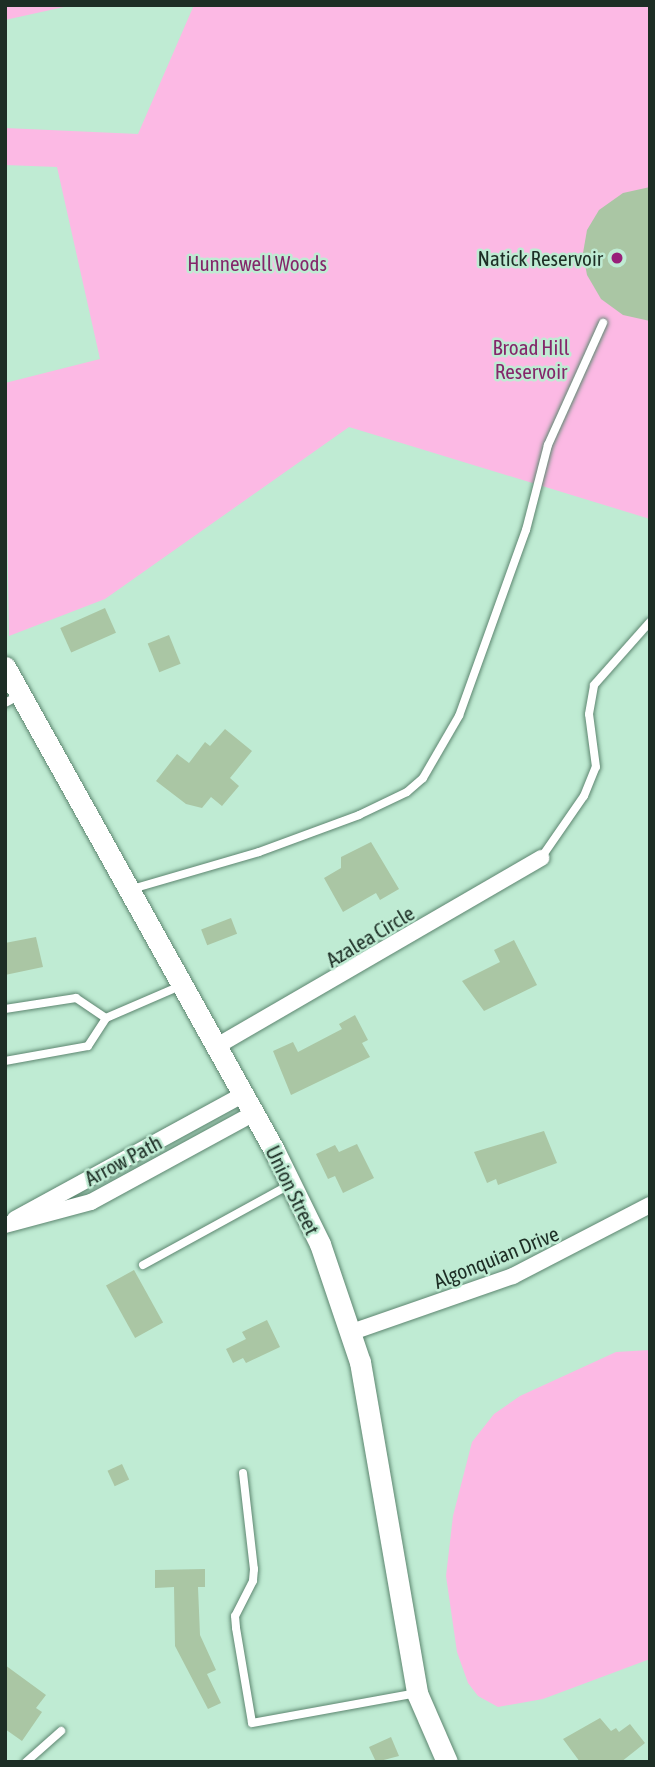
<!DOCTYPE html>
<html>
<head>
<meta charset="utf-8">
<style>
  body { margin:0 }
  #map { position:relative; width:655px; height:1767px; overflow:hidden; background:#bfebd3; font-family:"Asap Condensed",sans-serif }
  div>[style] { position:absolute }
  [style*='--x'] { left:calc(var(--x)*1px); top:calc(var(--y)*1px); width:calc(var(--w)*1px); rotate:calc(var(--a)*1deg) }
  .green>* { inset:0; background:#fcb9e4 }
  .building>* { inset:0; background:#aac6a4; transform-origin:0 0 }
  .roads { filter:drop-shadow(0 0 2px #5d8670) drop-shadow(0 0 2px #5d8670) }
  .service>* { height:8px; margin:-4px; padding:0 4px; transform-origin:4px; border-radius:4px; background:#fff }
  .minor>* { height:16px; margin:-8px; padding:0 8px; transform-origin:8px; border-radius:8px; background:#fff }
  .tertiary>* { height:21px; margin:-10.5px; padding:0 10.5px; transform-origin:10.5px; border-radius:10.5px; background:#fff }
  .dots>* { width:19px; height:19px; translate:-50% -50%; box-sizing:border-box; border:4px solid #bfebd3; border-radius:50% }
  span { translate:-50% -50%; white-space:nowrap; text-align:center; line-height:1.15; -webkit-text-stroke:5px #bfebd3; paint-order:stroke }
  .poi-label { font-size:21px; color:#1d2e25 }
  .right { translate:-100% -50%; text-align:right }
  .park-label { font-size:21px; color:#84266a }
  .street-label { font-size:21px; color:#1d2e25 }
  .frame { position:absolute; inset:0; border:7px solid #1d2e25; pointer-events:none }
</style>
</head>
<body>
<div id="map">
  <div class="green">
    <div style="clip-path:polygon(5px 5px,73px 5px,5px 20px)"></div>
    <div style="clip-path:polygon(194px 5px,650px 5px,650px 519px,349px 427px,105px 599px,9px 636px,5px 383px,100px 359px,57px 167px,5px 165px,5px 128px,138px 134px)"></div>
    <div style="clip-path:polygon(650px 1350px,650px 1659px,543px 1699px,498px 1707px,478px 1696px,468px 1683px,457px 1652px,446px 1576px,453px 1516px,472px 1442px,494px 1414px,520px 1396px,616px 1352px)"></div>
  </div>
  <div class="building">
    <div style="clip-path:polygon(650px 187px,650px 321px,623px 315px,601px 299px,587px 275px,583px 253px,587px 230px,599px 210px,623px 193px)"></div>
    <div style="left:105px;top:608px;width:27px;height:49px;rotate:66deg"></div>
    <div style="left:169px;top:635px;width:31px;height:23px;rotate:68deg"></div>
    <div style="clip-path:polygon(225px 729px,252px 751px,230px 778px,239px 786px,222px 806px,211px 797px,202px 808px,186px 804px,156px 781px,177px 754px,189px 763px,205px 742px,210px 746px)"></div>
    <div style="clip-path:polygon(371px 842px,399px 889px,380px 900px,376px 893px,343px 912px,324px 878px,341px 868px,341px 857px)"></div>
    <div style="left:231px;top:918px;width:17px;height:32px;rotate:69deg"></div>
    <div style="clip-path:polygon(36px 937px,43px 967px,5px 975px,5px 943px)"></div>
    <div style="clip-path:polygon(514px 940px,537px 985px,484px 1011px,462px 981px,500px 962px,494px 950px)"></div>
    <div style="clip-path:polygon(355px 1015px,368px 1040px,362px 1043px,370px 1057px,291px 1095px,273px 1051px,293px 1042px,298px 1052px,342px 1029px,339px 1024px)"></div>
    <div style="clip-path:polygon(544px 1131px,557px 1163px,498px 1185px,496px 1179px,487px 1183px,474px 1152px)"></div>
    <div style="clip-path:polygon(357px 1144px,374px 1178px,343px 1193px,335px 1176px,328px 1179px,316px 1154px,335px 1145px,339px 1152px)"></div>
    <div style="left:134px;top:1270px;width:60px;height:32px;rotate:61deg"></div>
    <div style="clip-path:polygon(267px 1320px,280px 1347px,246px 1363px,243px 1358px,233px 1363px,226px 1349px,246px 1339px,242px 1332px)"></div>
    <div style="left:122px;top:1464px;width:17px;height:16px;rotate:65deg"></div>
    <div style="clip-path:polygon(205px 1569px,205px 1587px,198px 1587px,200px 1635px,216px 1670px,207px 1674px,221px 1703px,208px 1709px,175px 1646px,174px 1587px,155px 1588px,155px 1570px)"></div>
    <div style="clip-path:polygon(5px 1665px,46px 1695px,36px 1708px,42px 1712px,22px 1741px,5px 1729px)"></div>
    <div style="clip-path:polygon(600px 1718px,611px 1731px,616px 1728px,619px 1732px,630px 1724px,645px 1743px,621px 1762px,580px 1762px,563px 1739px)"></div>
    <div style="clip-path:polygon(391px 1737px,399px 1756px,376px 1762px,369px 1747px)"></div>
  </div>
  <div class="roads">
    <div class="service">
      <div style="--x:5;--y:703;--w:17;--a:-28"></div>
      <div style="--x:541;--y:858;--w:75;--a:-55.3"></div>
      <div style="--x:584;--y:796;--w:31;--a:-68"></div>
      <div style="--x:596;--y:767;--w:53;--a:-97.5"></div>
      <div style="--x:589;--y:714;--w:29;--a:-80"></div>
      <div style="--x:594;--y:685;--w:84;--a:-48.4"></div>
      <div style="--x:132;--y:889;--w:132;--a:-16.2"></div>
      <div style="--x:259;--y:852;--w:107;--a:-20.3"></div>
      <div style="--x:359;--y:815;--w:53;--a:-25.6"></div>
      <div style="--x:407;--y:792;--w:21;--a:-41"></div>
      <div style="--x:423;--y:778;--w:72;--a:-59.9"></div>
      <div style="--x:459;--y:716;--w:198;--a:-70.2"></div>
      <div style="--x:526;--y:530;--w:88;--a:-75.5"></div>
      <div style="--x:548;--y:445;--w:134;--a:-65.7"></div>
      <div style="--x:5;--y:1009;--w:72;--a:-8.8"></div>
      <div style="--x:76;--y:998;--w:36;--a:34"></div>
      <div style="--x:5;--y:1061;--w:84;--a:-10.2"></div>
      <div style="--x:88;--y:1046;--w:33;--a:-57"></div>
      <div style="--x:106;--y:1018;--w:81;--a:-23.4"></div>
      <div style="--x:143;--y:1265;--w:166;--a:-28.7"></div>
      <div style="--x:243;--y:1473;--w:97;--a:83.5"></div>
      <div style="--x:254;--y:1569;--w:12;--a:95"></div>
      <div style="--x:253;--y:1581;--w:39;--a:117"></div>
      <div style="--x:235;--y:1616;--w:12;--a:85"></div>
      <div style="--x:236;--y:1628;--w:96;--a:80.4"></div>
      <div style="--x:252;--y:1723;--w:168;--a:-10.3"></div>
      <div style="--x:26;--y:1762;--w:47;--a:-41.5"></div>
    </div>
    <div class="minor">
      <div style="--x:217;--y:1046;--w:375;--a:-30.1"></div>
      <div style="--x:15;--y:1219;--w:261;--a:-28.6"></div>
      <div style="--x:5;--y:1225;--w:89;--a:-15"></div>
      <div style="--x:91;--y:1202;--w:186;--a:-28.6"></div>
      <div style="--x:352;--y:1332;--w:170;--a:-19.2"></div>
      <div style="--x:513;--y:1276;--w:154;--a:-27.4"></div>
    </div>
    <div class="tertiary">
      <div style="--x:5;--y:667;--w:553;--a:60.88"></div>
      <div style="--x:274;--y:1150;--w:105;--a:63.9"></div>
      <div style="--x:320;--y:1244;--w:125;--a:71.3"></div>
      <div style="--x:360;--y:1362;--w:336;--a:80.2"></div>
      <div style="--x:417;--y:1693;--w:75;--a:66.5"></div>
    </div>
  </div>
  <div class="dots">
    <div style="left:617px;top:258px;background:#981f79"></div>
  </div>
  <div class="poi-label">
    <span class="right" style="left:603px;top:258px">Natick Reservoir</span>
  </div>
  <div class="park-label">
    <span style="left:257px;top:263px">Hunnewell Woods</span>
    <span style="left:531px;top:359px">Broad Hill<br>Reservoir</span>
  </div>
  <div class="street-label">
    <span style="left:370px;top:936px;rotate:-31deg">Azalea Circle</span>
    <span style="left:123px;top:1160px;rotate:-28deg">Arrow Path</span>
    <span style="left:293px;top:1190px;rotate:64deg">Union Street</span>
    <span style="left:496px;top:1257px;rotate:-22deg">Algonquian Drive</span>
  </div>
  <div class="frame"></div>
</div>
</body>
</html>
